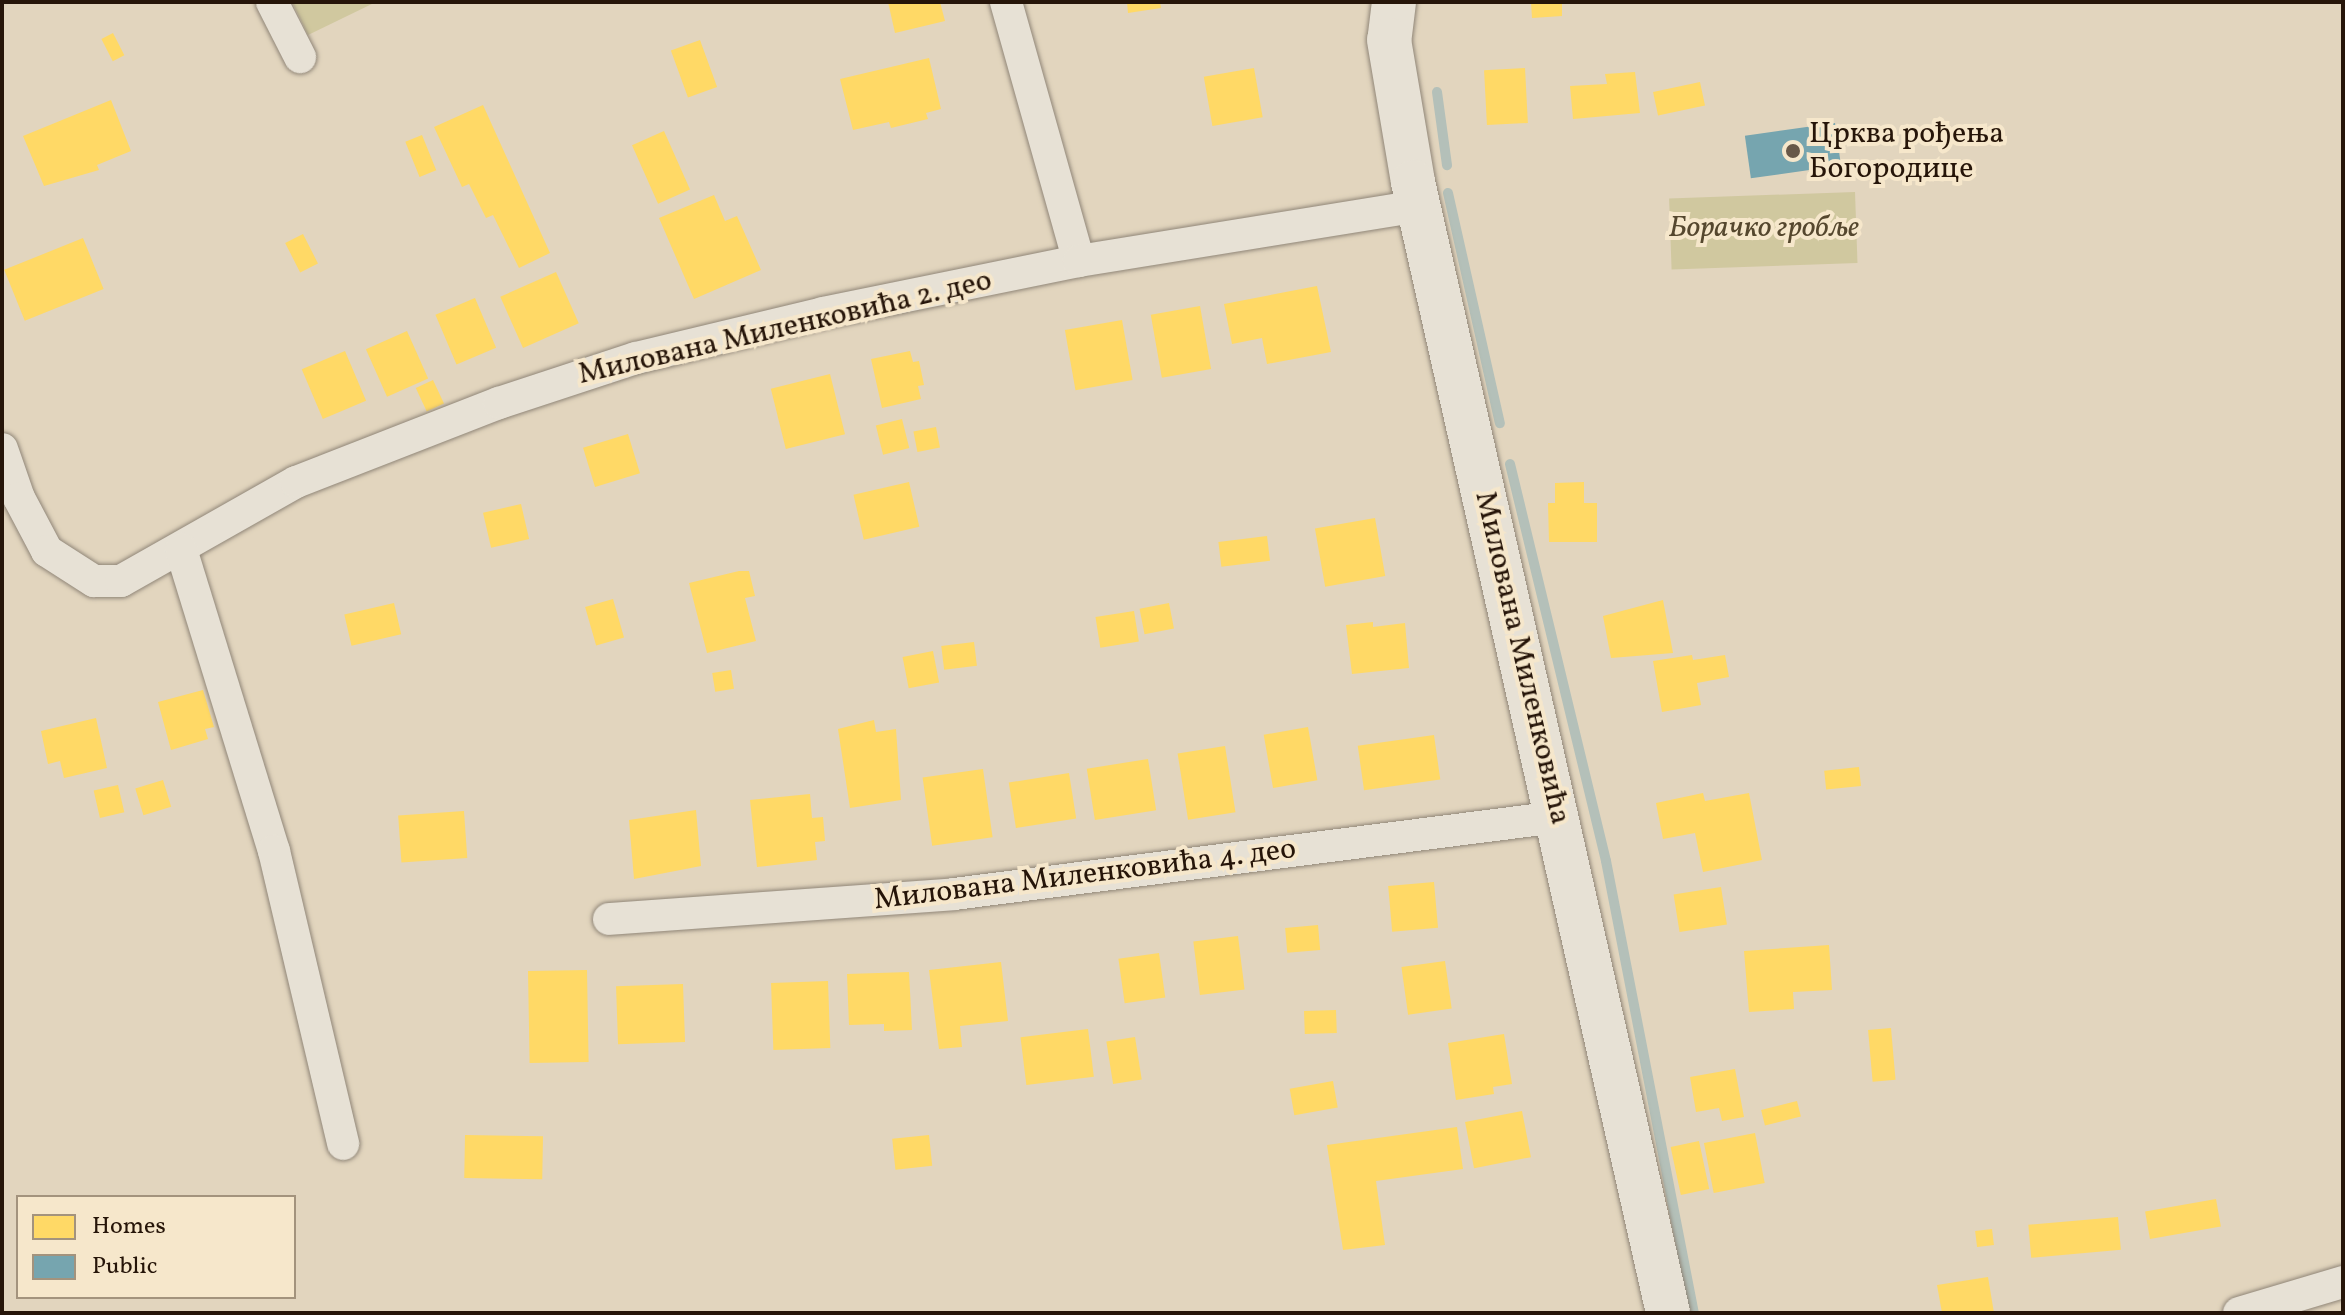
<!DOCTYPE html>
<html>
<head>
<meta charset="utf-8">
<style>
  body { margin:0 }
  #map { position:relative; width:2345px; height:1315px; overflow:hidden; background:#e2d5be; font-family:Vollkorn,serif }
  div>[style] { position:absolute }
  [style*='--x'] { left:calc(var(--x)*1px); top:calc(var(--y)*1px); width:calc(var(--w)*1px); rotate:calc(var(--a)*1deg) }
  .green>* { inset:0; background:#d0c89f; transform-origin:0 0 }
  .homes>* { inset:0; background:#ffd966; transform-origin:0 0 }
  .public>* { inset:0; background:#76a5af; transform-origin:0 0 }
  .stream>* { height:10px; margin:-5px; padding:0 5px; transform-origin:5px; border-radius:5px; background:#b4c0b9 }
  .roads { filter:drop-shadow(0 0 2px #908678) drop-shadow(0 0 2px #908678) }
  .street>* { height:32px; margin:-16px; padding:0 16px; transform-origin:16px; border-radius:16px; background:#e7e1d5 }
  .secondary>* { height:44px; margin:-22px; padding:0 22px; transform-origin:22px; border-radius:22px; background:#e7e1d5 }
  .dots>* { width:22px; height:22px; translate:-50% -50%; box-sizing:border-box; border:4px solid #f6e7cb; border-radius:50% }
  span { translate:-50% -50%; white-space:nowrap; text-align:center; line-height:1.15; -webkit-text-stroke:8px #f6e7cb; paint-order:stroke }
  .poi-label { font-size:30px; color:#261509 }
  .left { translate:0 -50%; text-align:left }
  .park-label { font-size:30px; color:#55472e; font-style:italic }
  .street-label { font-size:30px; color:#261509 }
  .frame { position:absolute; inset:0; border:4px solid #261509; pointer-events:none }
  .legend { position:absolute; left:16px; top:1195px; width:280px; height:104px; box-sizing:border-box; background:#f6e7cb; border:2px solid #a3937d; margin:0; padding:10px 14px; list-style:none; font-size:24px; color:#261509 }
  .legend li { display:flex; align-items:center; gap:16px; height:40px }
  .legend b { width:40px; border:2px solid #a3937d }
</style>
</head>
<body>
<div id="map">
  <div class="green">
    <div style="clip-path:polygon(292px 2px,376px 2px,308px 35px)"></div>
    <div style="left:1855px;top:192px;width:71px;height:186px;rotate:88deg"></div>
  </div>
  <div class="homes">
    <div style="clip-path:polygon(888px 2px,940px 2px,945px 21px,895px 33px)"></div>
    <div style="clip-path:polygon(1127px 2px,1160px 2px,1161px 8px,1128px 13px)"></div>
    <div style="clip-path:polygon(1531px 2px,1562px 2px,1562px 16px,1532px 18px)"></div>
    <div style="left:113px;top:33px;width:25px;height:13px;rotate:63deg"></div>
    <div style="left:700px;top:40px;width:50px;height:31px;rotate:70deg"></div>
    <div style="clip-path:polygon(929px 58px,941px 109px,926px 113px,928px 119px,891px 128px,889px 122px,853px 130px,840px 79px)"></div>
    <div style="left:1254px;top:68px;width:50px;height:51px;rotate:80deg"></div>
    <div style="left:1525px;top:68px;width:55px;height:41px;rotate:87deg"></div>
    <div style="clip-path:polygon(1635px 72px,1640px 113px,1573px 119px,1570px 86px,1607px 84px,1605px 74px)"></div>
    <div style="left:1700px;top:82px;width:24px;height:48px;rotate:78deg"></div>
    <div style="clip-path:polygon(111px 100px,131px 151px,97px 165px,99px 170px,44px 186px,23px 136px)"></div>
    <div style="clip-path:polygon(483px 105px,550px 253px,519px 268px,493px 215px,486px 218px,469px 184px,462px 187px,434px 127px)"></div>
    <div style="left:664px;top:131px;width:64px;height:35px;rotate:66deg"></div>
    <div style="left:422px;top:135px;width:38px;height:18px;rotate:68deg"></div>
    <div style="clip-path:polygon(714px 195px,725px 221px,737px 216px,761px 270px,694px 299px,659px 218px)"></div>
    <div style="left:303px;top:234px;width:33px;height:20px;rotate:63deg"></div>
    <div style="left:83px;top:238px;width:55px;height:85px;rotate:68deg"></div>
    <div style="left:556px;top:272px;width:56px;height:61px;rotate:66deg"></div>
    <div style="clip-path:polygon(1317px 286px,1331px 352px,1267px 364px,1262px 338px,1232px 344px,1224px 304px)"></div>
    <div style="left:475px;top:298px;width:54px;height:43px;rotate:67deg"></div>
    <div style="left:1200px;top:306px;width:64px;height:50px;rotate:80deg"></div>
    <div style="left:1122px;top:320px;width:61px;height:58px;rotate:80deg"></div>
    <div style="left:407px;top:331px;width:52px;height:45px;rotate:66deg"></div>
    <div style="left:345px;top:351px;width:54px;height:47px;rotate:67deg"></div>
    <div style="clip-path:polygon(910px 351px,913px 362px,919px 361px,924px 385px,918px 386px,921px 399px,882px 408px,871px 359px)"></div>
    <div style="left:830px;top:374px;width:62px;height:61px;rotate:76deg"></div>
    <div style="left:433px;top:380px;width:26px;height:19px;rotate:65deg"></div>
    <div style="left:902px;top:419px;width:30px;height:27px;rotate:76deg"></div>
    <div style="left:936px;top:427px;width:21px;height:23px;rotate:79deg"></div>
    <div style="left:628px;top:434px;width:41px;height:47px;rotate:73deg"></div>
    <div style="left:909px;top:482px;width:46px;height:57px;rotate:77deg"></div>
    <div style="clip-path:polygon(1584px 482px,1584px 503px,1597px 503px,1597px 542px,1549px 542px,1548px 503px,1555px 503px,1555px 483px)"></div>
    <div style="left:521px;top:504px;width:36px;height:39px;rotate:77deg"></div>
    <div style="left:1375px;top:518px;width:59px;height:61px;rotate:80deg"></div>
    <div style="left:1267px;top:536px;width:25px;height:49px;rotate:83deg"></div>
    <div style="clip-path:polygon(739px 571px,749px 571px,755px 596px,745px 598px,756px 641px,707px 653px,689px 583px)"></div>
    <div style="left:613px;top:599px;width:40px;height:29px;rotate:74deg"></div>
    <div style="clip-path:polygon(1663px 600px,1673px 653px,1611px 658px,1603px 616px)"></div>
    <div style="left:394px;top:603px;width:32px;height:51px;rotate:77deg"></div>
    <div style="left:1169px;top:603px;width:26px;height:30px;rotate:79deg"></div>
    <div style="left:1134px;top:611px;width:31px;height:39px;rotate:81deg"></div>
    <div style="clip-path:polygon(1373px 622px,1373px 627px,1405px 623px,1409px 668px,1352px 674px,1346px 625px)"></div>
    <div style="left:974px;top:642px;width:24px;height:33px;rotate:83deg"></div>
    <div style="left:933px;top:651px;width:32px;height:31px;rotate:79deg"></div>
    <div style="clip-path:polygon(1692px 655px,1693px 660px,1725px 655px,1729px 677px,1697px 683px,1701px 705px,1662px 712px,1653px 661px)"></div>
    <div style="left:731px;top:670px;width:19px;height:19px;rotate:81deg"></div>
    <div style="clip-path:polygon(203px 690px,214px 727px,205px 729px,208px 739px,171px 750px,158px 702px)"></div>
    <div style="clip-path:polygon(96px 718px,107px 768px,64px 778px,60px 761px,48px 764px,41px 731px)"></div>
    <div style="clip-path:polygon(874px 720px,876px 732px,896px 729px,901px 800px,850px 808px,838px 729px)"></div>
    <div style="left:1308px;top:727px;width:54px;height:45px;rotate:80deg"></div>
    <div style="left:1434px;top:735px;width:45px;height:77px;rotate:82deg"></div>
    <div style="left:1225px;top:746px;width:67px;height:48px;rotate:81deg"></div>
    <div style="left:1148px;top:759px;width:52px;height:62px;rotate:81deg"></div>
    <div style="left:1859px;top:767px;width:19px;height:35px;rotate:84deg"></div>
    <div style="left:983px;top:769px;width:69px;height:61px;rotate:82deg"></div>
    <div style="left:1069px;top:773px;width:46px;height:61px;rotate:81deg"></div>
    <div style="left:163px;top:780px;width:28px;height:29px;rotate:73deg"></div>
    <div style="left:118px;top:785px;width:28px;height:25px;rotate:77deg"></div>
    <div style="clip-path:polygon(1703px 793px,1705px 801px,1749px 793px,1762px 860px,1703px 872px,1695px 833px,1663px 839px,1656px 803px)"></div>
    <div style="clip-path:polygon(810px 794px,812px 818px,823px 817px,825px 841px,815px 842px,817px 860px,757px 867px,750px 800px)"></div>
    <div style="clip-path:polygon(696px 810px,701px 866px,634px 879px,629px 820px)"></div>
    <div style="left:464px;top:811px;width:47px;height:66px;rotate:86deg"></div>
    <div style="left:1434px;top:882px;width:46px;height:46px;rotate:85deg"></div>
    <div style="left:1721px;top:887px;width:38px;height:48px;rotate:81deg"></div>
    <div style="left:1318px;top:925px;width:25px;height:33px;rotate:85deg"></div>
    <div style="left:1238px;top:936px;width:54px;height:45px;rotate:83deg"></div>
    <div style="clip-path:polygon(1829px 945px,1832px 990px,1793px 992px,1794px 1009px,1749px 1012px,1744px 951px)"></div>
    <div style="left:1159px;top:953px;width:45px;height:41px;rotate:82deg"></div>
    <div style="left:1445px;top:961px;width:48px;height:44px;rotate:82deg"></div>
    <div style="clip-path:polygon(1001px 962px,1008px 1021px,960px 1026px,962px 1047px,939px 1049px,929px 970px)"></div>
    <div style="left:587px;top:970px;width:92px;height:59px;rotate:89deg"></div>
    <div style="clip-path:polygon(909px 972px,912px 1030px,884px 1031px,884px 1024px,849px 1025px,847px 974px)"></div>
    <div style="left:828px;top:981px;width:67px;height:57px;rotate:88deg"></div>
    <div style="left:683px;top:984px;width:58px;height:67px;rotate:88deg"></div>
    <div style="left:1336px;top:1010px;width:23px;height:32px;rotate:88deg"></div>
    <div style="left:1891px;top:1028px;width:52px;height:23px;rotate:85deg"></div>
    <div style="left:1088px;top:1029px;width:48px;height:68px;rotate:83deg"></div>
    <div style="clip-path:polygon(1504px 1034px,1512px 1084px,1493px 1087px,1494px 1094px,1456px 1100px,1448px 1043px)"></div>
    <div style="left:1135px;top:1037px;width:43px;height:29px;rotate:81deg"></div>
    <div style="clip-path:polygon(1735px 1069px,1744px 1117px,1722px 1121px,1719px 1108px,1696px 1112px,1690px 1077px)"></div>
    <div style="left:1333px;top:1081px;width:27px;height:44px;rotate:80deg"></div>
    <div style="left:1797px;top:1101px;width:16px;height:37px;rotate:76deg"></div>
    <div style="left:1522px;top:1111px;width:47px;height:58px;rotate:79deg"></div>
    <div style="clip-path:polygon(1457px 1127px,1463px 1169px,1376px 1181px,1385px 1245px,1343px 1250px,1327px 1145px)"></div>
    <div style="left:1755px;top:1133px;width:51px;height:52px;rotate:79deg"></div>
    <div style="left:465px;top:1135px;width:78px;height:43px;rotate:1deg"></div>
    <div style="left:929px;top:1135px;width:31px;height:37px;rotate:84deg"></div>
    <div style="left:1699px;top:1141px;width:49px;height:29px;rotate:78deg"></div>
    <div style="left:2216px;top:1199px;width:28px;height:72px;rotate:80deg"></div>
    <div style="left:2118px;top:1217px;width:33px;height:90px;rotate:85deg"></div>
    <div style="left:1992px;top:1229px;width:16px;height:17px;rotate:83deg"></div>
    <div style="clip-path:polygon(1988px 1277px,1994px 1313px,1942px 1313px,1937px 1285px)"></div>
  </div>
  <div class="public">
    <div style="left:1835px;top:123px;width:43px;height:91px;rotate:82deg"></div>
  </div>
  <div class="stream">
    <div style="--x:1437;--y:92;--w:74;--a:82.2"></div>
    <div style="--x:1448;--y:193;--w:236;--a:77.3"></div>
    <div style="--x:1510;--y:464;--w:408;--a:76.4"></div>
    <div style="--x:1606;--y:861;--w:460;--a:79"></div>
  </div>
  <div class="roads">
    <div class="street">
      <div style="--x:272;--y:2;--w:62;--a:63"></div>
      <div style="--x:1006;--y:2;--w:269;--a:74.3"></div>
      <div style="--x:2;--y:449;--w:52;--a:70.9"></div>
      <div style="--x:19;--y:498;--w:60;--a:62.2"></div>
      <div style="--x:47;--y:551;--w:56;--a:32.6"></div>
      <div style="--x:94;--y:581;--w:27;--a:0"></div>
      <div style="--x:121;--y:581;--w:201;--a:-29.5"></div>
      <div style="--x:296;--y:482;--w:218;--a:-21.3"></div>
      <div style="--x:499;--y:403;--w:144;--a:-18.2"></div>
      <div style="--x:636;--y:358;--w:192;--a:-13.5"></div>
      <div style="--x:823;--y:313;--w:261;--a:-11.5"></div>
      <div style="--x:1079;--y:261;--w:343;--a:-9.2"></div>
      <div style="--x:181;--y:549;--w:316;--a:72.9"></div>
      <div style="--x:274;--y:851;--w:301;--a:76.7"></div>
      <div style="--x:609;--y:919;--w:346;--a:-4.1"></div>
      <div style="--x:954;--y:894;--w:609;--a:-7.27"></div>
      <div style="--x:2239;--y:1313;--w:109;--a:-16.6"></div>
    </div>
    <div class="secondary">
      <div style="--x:1394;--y:2;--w:38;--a:97"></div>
      <div style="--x:1389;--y:40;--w:144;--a:80.4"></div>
      <div style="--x:1413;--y:182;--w:1159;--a:77.29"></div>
    </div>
  </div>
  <div class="dots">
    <div style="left:1793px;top:151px;background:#685848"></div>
  </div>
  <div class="poi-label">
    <span class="left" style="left:1809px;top:151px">Црква рођења<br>Богородице</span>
  </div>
  <div class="park-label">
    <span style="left:1764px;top:228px">Борачко гробље</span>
  </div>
  <div class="street-label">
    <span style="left:785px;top:328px;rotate:-13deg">Милована Миленковића 2. део</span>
    <span style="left:1522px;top:658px;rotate:77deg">Милована Миленковића</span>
    <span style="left:1085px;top:875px;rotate:-7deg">Милована Миленковића 4. део</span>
  </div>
  <div class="frame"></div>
  <ul class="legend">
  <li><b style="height:22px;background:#ffd966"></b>Homes</li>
  <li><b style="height:22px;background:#76a5af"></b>Public</li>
  </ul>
</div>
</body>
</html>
